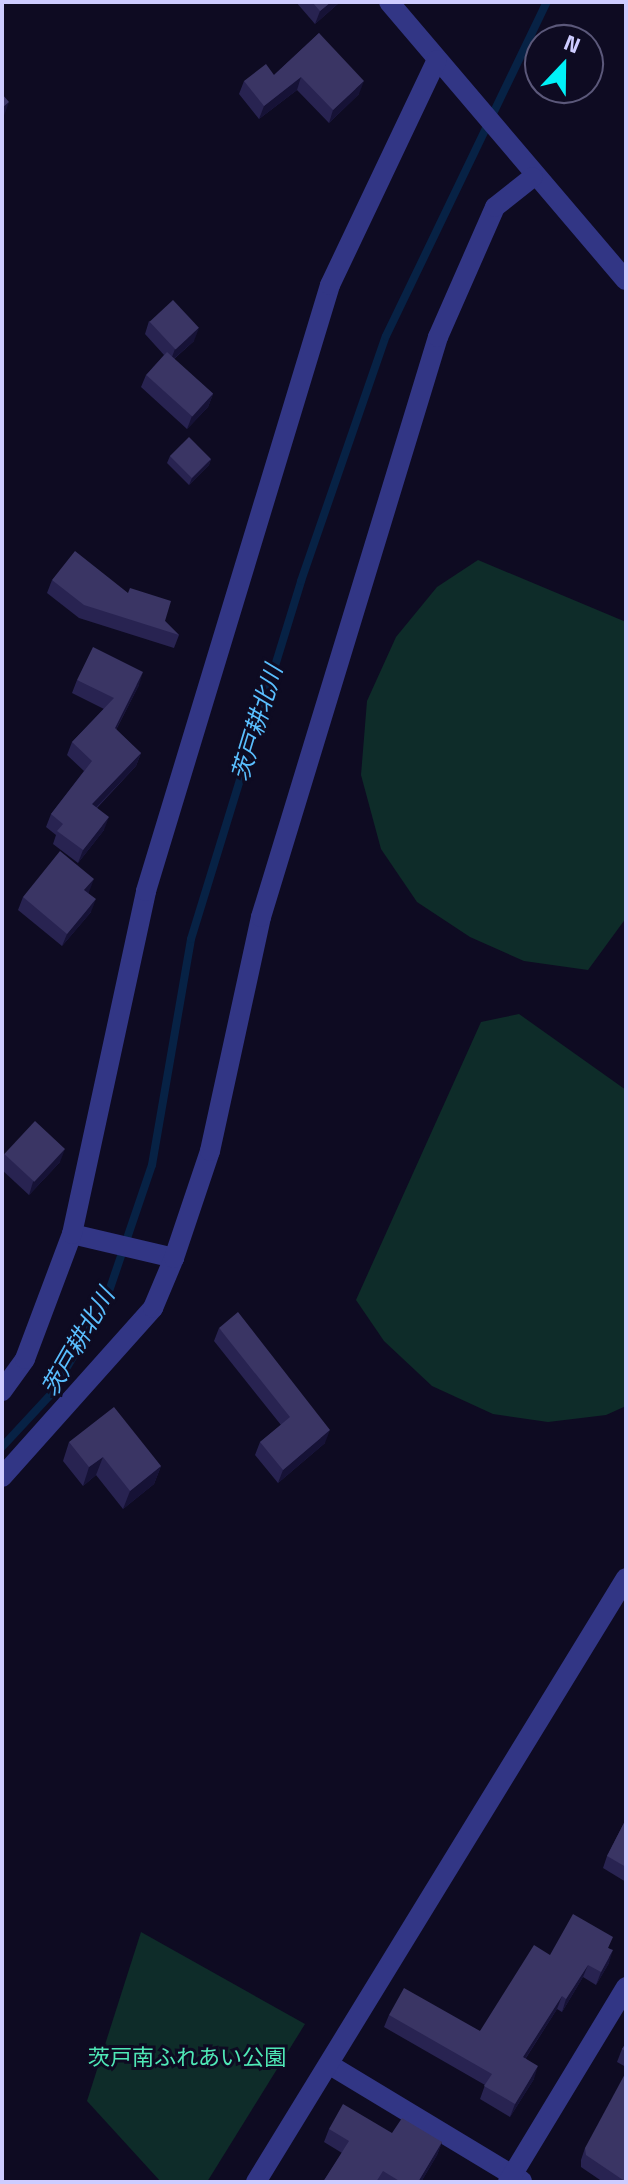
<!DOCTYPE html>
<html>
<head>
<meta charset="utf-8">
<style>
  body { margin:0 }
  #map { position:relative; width:628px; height:2184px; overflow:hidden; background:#0e0b22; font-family:"Titillium Web","Noto Sans JP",sans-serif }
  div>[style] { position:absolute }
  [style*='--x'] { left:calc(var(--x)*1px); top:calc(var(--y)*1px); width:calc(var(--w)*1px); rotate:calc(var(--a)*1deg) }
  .green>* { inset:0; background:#0e2c29 }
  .stream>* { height:8px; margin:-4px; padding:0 4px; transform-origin:4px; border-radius:4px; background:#072245 }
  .minor>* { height:20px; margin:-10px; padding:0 10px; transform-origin:10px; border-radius:10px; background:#323685 }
  .wall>* { inset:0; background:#282351 }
  .shaded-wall>* { inset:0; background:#161236 }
  .building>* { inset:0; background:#3a3564; transform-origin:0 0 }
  span { translate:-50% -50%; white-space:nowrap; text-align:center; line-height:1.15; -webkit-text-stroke:6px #0e0b22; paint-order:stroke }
  .park-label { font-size:22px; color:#4fe8b6 }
  .water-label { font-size:24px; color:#5abfff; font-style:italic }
  .frame { position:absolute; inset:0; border:4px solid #ceccff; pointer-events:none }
  .north { position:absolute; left:524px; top:24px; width:80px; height:80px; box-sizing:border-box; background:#0e0b22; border:2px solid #5b587a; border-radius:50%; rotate:22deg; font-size:22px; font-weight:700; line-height:32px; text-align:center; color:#ceccff }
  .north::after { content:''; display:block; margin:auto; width:28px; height:36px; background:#00f1f7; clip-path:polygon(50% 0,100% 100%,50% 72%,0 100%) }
</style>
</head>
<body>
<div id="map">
  <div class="green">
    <div style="clip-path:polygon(478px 560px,626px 622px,626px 918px,588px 970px,524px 961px,470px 937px,417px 902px,381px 849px,361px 775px,367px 701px,396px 637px,437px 587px)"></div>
    <div style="clip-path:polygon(519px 1014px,626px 1090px,626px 1406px,606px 1415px,548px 1422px,493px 1414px,432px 1386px,384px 1341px,356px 1300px,481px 1022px)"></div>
    <div style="clip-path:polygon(141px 1932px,305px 2024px,207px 2182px,161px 2182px,87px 2101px)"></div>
  </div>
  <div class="stream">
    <div style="--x:2;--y:1447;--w:72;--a:-47.2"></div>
    <div style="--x:51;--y:1394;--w:106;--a:-59.3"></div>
    <div style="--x:105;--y:1303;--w:146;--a:-71.2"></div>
    <div style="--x:152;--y:1165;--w:229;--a:-80.2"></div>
    <div style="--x:191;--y:939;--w:375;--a:-72.9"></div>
    <div style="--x:301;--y:581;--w:259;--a:-70.9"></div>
    <div style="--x:386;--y:336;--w:371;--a:-64.3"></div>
  </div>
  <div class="minor">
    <div style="--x:389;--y:2;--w:365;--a:49.6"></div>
    <div style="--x:72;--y:1234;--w:105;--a:13.2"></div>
    <div style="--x:2;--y:1391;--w:39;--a:-54"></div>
    <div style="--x:25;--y:1359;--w:134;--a:-69.4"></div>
    <div style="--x:72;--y:1234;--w:351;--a:-77.8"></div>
    <div style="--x:146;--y:891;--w:633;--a:-73.11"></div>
    <div style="--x:330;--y:285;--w:249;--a:-64.6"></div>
    <div style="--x:2;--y:1477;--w:227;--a:-48.2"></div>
    <div style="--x:153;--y:1308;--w:54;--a:-67.2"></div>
    <div style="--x:174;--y:1258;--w:113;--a:-71.4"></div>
    <div style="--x:210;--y:1151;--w:239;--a:-77.7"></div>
    <div style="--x:261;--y:917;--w:606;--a:-73.03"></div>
    <div style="--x:438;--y:337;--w:142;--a:-66.3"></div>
    <div style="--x:495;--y:207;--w:48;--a:-38.3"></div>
    <div style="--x:330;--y:2065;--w:224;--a:31.1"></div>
    <div style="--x:256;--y:2182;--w:708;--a:-58.51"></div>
    <div style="--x:508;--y:2182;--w:228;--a:-58.8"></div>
  </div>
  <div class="wall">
    <div style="clip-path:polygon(296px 2px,340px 2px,315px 24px)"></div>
    <div style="clip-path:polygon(319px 33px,359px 94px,329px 123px,297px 90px,259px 119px,239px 94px,244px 81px,274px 75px)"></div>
    <div style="clip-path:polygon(149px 321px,194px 341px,174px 359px,213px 394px,208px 407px,187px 429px,141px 387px,146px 375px,164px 355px,145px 334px)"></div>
    <div style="clip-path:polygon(170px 456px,211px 459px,209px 465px,189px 485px,167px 463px)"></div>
    <div style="clip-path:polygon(52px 580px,165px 621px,179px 635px,174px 648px,79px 618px,47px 593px)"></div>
    <div style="clip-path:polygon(77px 680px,139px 685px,116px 730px,141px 753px,136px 766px,97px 808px,104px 830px,78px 863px,53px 844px,56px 835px,46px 827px,51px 814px,84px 771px,67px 755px,72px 742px,104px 709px,72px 693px)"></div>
    <div style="clip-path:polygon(89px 892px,88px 893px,91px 912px,62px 946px,18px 910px,23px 897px)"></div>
    <div style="clip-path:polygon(4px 1154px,60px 1162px,29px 1195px,2px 1170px,2px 1159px)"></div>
    <div style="clip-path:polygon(219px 1328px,325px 1443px,278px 1483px,255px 1455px,260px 1442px,281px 1425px,214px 1341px)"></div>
    <div style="clip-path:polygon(69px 1442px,161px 1466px,154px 1484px,123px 1509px,96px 1475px,83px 1486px,63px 1461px)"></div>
    <div style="clip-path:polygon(626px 1819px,626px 1882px,603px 1868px,607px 1856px)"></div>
    <div style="clip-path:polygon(609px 1948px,609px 1963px,596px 1985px,583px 1977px,562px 2012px,557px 2009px,526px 2058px,534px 2079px,510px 2117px,480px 2099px,485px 2085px,384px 2027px,389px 2015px,480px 2031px,550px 1955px)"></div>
    <div style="clip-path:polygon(626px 2043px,626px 2067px,617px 2062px,622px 2049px)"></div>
    <div style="clip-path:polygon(329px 2129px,392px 2133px,442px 2142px,437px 2155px,421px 2182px,323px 2182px,342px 2153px,324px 2142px)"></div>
    <div style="clip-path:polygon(585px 2148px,626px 2182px,603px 2182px,581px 2167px,581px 2160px)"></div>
  </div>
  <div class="shaded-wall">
    <div style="clip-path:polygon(331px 2px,340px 2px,315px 24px,320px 11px)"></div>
    <div style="clip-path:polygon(301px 77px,297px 90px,259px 119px,264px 106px)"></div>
    <div style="clip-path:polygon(364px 81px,359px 94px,329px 123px,333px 110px)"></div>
    <div style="clip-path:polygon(9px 102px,2px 121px,2px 108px)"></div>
    <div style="clip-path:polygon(199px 328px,194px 341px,170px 362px,175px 349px)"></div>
    <div style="clip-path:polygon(213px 394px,208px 407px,187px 429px,192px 416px)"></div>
    <div style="clip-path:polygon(211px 459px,209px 465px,189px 485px,192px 478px)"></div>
    <div style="clip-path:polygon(143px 672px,139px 685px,110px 741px,115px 728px)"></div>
    <div style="clip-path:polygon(141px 753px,136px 766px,87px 817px,92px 804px)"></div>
    <div style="clip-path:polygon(109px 817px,104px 830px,78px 863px,83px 850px)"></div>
    <div style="clip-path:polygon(94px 879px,89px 892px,80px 903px,84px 890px)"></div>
    <div style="clip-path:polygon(96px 899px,91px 912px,62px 946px,67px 934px)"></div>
    <div style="clip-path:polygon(65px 1149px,60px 1162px,29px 1195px,33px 1182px)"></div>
    <div style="clip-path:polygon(330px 1430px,325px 1443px,278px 1483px,283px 1470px)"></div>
    <div style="clip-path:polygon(103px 1457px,96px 1475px,83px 1486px,89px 1467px)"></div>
    <div style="clip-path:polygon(161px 1466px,154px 1484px,123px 1509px,130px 1491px)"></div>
    <div style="clip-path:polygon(613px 1950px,609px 1963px,596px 1985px,601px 1972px)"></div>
    <div style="clip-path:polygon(588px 1965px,583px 1977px,562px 2012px,566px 1999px)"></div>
    <div style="clip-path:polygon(562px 1996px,557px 2009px,518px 2070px,523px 2057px)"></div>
    <div style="clip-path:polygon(538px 2066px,534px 2079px,510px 2117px,515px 2104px)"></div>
    <div style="clip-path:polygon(442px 2142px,437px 2155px,421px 2182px,418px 2182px)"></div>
  </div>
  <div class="building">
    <div style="clip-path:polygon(312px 2px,331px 2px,320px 11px)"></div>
    <div style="clip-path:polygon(319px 33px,364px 81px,333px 110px,301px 77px,264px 106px,244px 81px,266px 64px,274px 75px)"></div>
    <div style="clip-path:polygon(2px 94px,9px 102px,2px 108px)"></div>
    <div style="left:173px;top:300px;width:38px;height:32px;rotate:47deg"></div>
    <div style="left:167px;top:352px;width:62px;height:31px;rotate:42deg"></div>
    <div style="left:189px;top:437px;width:31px;height:27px;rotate:45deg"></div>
    <div style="clip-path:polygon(75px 551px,128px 593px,130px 588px,171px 601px,165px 621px,179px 635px,84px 605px,52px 580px)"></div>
    <div style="clip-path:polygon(93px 647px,143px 672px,115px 728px,141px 753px,92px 804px,109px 817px,83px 850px,57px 831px,63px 824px,51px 814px,92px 761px,72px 742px,114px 698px,77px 680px)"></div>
    <div style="clip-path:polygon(60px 851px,94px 879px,84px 890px,96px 899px,67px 934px,23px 897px)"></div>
    <div style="left:35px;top:1121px;width:41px;height:45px;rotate:43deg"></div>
    <div style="clip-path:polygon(238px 1312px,330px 1430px,283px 1470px,260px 1442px,290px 1417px,219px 1328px)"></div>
    <div style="clip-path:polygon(114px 1407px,161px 1466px,130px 1491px,103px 1457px,89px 1467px,69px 1442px)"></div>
    <div style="clip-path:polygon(626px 1819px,626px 1867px,607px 1856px)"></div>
    <div style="clip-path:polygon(573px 1914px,613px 1937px,608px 1948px,613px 1950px,601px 1972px,588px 1965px,566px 1999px,562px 1996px,523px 2057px,538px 2066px,515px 2104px,484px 2086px,492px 2074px,389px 2015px,404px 1988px,480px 2031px,534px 1945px,550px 1955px)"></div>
    <div style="clip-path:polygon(626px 2043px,626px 2052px,622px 2049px)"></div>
    <div style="clip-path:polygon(626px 2072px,626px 2182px,586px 2155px,585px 2148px)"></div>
    <div style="clip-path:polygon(343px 2104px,392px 2133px,402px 2118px,442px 2142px,418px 2182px,401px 2182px,383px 2171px,376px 2182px,323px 2182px,349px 2141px,329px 2129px)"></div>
  </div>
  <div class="park-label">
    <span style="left:187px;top:2058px">茨戸南ふれあい公園</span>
  </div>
  <div class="water-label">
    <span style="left:257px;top:723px;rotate:-73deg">茨戸耕北川</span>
    <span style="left:78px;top:1342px;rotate:-60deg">茨戸耕北川</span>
  </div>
  <div class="frame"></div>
  <div class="north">N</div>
</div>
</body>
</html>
